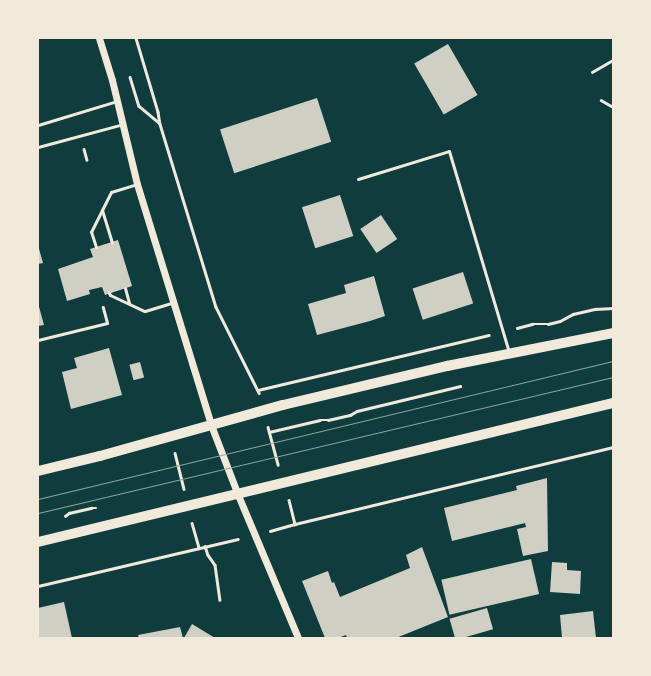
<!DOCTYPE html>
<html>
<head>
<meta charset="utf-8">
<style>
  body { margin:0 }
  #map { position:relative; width:651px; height:676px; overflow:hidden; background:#0f3d3e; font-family:"Open Sans",sans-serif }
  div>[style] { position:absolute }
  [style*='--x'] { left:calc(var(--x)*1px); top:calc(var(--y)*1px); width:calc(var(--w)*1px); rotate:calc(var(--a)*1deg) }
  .building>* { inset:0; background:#cfcfc3; transform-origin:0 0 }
  .path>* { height:2.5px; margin:-1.25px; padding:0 1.25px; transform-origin:1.25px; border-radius:1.25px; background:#f1e9da }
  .service>* { height:3px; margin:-1.5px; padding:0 1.5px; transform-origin:1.5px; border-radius:1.5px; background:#f1e9da }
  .tertiary>* { height:7px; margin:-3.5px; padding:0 3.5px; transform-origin:3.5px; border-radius:3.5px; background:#f1e9da }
  .primary>* { height:10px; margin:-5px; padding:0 5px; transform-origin:5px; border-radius:5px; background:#f1e9da }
  .tram>* { height:1px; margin:-0.5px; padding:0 0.5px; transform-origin:0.5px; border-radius:0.5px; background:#97a49c }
  span { translate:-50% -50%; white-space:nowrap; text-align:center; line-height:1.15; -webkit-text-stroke:3.5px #f1e9da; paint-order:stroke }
  .frame { position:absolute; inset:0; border:39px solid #f1e9da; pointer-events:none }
</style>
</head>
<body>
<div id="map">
  <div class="building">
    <div style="left:448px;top:44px;width:59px;height:39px;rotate:60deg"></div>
    <div style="left:317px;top:98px;width:46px;height:102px;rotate:72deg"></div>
    <div style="left:340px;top:195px;width:43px;height:40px;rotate:72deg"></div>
    <div style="left:381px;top:215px;width:29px;height:25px;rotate:56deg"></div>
    <div style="clip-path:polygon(118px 240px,132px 286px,105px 295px,102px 287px,89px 290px,90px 294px,67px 301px,58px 269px,93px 257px,90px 249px)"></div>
    <div style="clip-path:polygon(38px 245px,43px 263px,38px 264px)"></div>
    <div style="left:463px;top:272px;width:33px;height:53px;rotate:72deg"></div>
    <div style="clip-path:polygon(374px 276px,385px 316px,370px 321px,317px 335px,308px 304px,346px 293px,344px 285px)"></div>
    <div style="clip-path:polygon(38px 303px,44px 325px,38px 326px)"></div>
    <div style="clip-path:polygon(109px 348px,122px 395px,71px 409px,62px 372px,77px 368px,74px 358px)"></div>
    <div style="left:140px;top:362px;width:16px;height:11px;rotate:75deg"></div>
    <div style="clip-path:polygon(547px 478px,548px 551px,523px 556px,517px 529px,526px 527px,525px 523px,452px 541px,444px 508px,517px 490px,516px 486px)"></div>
    <div style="clip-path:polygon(422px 547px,448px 617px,396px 638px,347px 638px,346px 635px,338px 638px,325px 638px,302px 581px,328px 571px,332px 583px,334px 582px,340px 597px,410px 568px,406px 555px)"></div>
    <div style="left:531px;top:559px;width:36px;height:92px;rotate:77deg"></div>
    <div style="clip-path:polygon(552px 562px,567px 563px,567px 570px,581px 571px,580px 594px,550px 592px)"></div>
    <div style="clip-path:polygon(64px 602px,72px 638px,38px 638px,38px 608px)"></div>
    <div style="left:487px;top:608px;width:22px;height:39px;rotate:74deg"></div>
    <div style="clip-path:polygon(593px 611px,596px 638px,562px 638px,560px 615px)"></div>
    <div style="clip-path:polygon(192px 624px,215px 638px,184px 638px)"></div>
    <div style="clip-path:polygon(180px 627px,183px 638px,139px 638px,138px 635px)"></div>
  </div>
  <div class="path">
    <div style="--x:136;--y:38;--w:77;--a:73.4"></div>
    <div style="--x:158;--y:112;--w:12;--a:81"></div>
    <div style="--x:160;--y:124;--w:191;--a:73"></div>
    <div style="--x:216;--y:307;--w:96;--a:63.4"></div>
    <div style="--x:592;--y:72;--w:24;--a:-30"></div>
    <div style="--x:130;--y:77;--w:30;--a:73"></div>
    <div style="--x:139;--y:106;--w:26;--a:40"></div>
    <div style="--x:601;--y:100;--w:14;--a:30"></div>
    <div style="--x:84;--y:149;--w:11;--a:75"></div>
    <div style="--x:517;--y:328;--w:16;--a:-15"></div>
    <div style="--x:532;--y:324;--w:16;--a:0"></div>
    <div style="--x:548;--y:324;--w:12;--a:-14"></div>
    <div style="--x:560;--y:321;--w:15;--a:-28"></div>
    <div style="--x:573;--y:314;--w:23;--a:-13"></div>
    <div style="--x:595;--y:309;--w:18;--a:-3"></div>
    <div style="--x:38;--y:340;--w:71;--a:-13.8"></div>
    <div style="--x:107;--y:323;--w:16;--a:-105"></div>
    <div style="--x:258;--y:390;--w:237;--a:-13.4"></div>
    <div style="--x:268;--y:427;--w:39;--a:75"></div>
    <div style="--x:269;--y:432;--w:52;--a:-13.2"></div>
    <div style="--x:320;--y:420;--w:8;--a:0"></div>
    <div style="--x:328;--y:420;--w:23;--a:-13"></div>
    <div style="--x:350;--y:415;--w:8;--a:-30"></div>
    <div style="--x:357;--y:411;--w:106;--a:-13.6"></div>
    <div style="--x:175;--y:453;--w:37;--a:76"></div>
    <div style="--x:289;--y:500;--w:25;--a:76"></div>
    <div style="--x:65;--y:516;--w:5;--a:-37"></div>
    <div style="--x:69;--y:513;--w:23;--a:-13"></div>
    <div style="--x:91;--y:508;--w:5;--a:0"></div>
    <div style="--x:192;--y:523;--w:26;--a:74"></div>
    <div style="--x:270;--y:531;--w:26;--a:-16"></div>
    <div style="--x:295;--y:524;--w:327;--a:-13.6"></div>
    <div style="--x:205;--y:546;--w:9;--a:72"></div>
    <div style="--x:208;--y:555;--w:12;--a:55"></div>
    <div style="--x:215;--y:565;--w:35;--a:82"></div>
    <div style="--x:38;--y:586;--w:205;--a:-13.2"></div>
  </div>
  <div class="service">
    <div style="--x:38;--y:125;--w:83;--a:-16.9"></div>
    <div style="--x:38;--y:147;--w:88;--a:-15.1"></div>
    <div style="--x:358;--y:179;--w:95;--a:-17.1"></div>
    <div style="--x:449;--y:151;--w:210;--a:73.4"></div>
    <div style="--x:102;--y:210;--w:34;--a:73"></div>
    <div style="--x:96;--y:247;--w:16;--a:-108"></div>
    <div style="--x:91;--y:232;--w:45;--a:-63.4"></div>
    <div style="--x:111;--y:192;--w:27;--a:-17"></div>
    <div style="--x:125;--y:288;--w:16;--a:75"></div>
    <div style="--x:109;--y:293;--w:2;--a:63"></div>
    <div style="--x:110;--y:295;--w:38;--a:25"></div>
    <div style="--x:145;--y:311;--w:30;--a:-17"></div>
  </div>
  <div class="tertiary">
    <div style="--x:99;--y:38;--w:44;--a:72.8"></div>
    <div style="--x:112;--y:80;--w:107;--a:76.5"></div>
    <div style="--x:137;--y:184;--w:252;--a:72.9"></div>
    <div style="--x:211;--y:425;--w:75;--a:68.9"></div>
    <div style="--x:238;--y:495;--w:155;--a:67.2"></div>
  </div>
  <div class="primary">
    <div style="--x:38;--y:471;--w:64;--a:-13.6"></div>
    <div style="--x:100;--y:456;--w:190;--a:-15.6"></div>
    <div style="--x:283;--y:405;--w:169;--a:-13.4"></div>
    <div style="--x:447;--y:366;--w:169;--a:-11.2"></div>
    <div style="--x:38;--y:542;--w:592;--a:-13.59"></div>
  </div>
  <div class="tram">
    <div style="--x:38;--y:499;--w:591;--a:-13.5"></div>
    <div style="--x:38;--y:513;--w:591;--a:-13.31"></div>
  </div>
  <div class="frame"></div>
</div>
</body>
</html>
